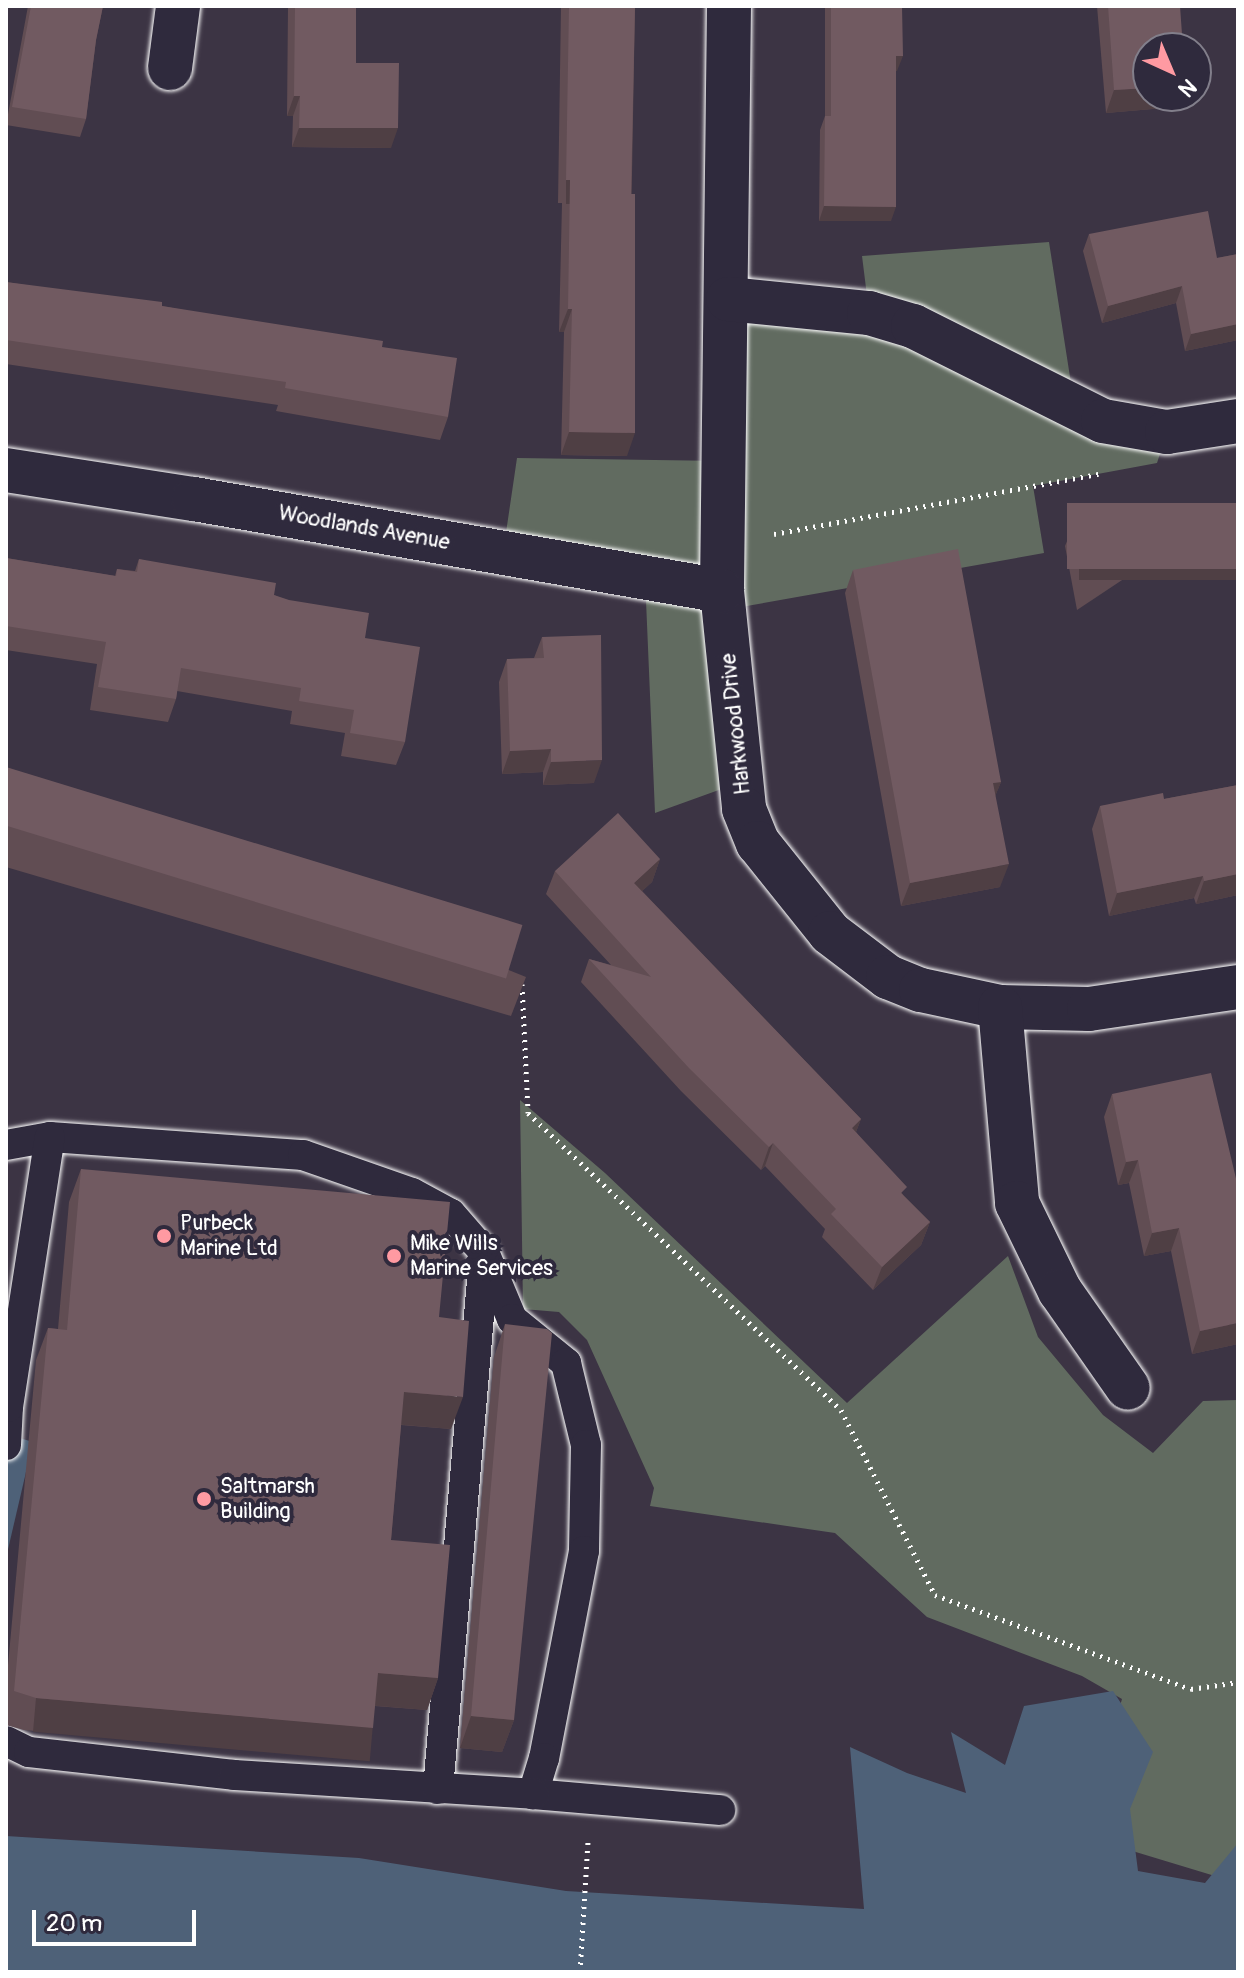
<!DOCTYPE html>
<html>
<head>
<meta charset="utf-8">
<style>
  body { margin:0 }
  #map { position:relative; width:1244px; height:1978px; overflow:hidden; background:#3c3444; font-family:Pangolin,sans-serif }
  div>[style] { position:absolute }
  [style*='--x'] { left:calc(var(--x)*1px); top:calc(var(--y)*1px); width:calc(var(--w)*1px); rotate:calc(var(--a)*1deg) }
  .green>* { inset:0; background:#616b60 }
  .water>* { inset:0; background:#4e6178 }
  .path>* { height:5px; margin-top:-2.5px; transform-origin:0; background:repeating-linear-gradient(90deg,#fff 0 2px,transparent 0 8px) }
  .roads { filter:drop-shadow(0 0 2px #fff) drop-shadow(0 0 2px #fff) }
  .service>* { height:30px; margin:-15px; padding:0 15px; transform-origin:15px; border-radius:15px; background:#2f2a3d }
  .minor>* { height:44px; margin:-22px; padding:0 22px; transform-origin:22px; border-radius:22px; background:#2f2a3d }
  .wall>* { inset:0; background:#614d53 }
  .shaded-wall>* { inset:0; background:#4f3f44; transform-origin:0 0 }
  .building>* { inset:0; background:#715a61; transform-origin:0 0 }
  .dots>* { width:22px; height:22px; translate:-50% -50%; box-sizing:border-box; border:4px solid #2f2a3d; border-radius:50% }
  span { translate:-50% -50%; white-space:nowrap; text-align:center; line-height:1.15; -webkit-text-stroke:8px #2f2a3d; paint-order:stroke }
  .street-label { font-size:22px; color:#fff }
  .poi-label { font-size:22px; color:#fff }
  .left { translate:0 -50%; text-align:left }
  .frame { position:absolute; inset:0; border:8px solid #fff; pointer-events:none }
  .north { position:absolute; left:1132px; top:32px; width:80px; height:80px; box-sizing:border-box; background:#2f2a3d; border:2px solid #827f8b; border-radius:50%; rotate:136deg; font-size:22px; font-weight:700; line-height:32px; text-align:center; color:#fff }
  .north::after { content:''; display:block; margin:auto; width:28px; height:36px; background:#ff9aa2; clip-path:polygon(50% 0,100% 100%,50% 72%,0 100%) }
  .scale { position:absolute; left:32px; top:1910px; width:164px; height:36px; box-sizing:border-box; border:4px solid #fff; border-top:0; padding-left:10px; font-size:24px; line-height:28px; white-space:nowrap; color:#fff; -webkit-text-stroke:6px #2f2a3d; paint-order:stroke }
</style>
</head>
<body>
<div id="map">
  <div class="green">
    <div style="clip-path:polygon(1049px 242px,1075px 409px,1167px 432px,1157px 463px,1033px 486px,1044px 553px,724px 610px,741px 782px,655px 813px,645px 577px,503px 553px,517px 458px,724px 461px,728px 299px,869px 312px,862px 256px)"></div>
    <div style="clip-path:polygon(520px 1100px,605px 1173px,847px 1403px,1008px 1256px,1038px 1337px,1103px 1415px,1153px 1453px,1203px 1401px,1238px 1400px,1238px 1883px,1083px 1836px,1122px 1699px,1082px 1676px,927px 1617px,835px 1533px,650px 1506px,654px 1488px,587px 1340px,559px 1312px,523px 1309px)"></div>
  </div>
  <div class="water">
    <div style="clip-path:polygon(6px 1434px,33px 1442px,6px 1558px)"></div>
    <div style="clip-path:polygon(1113px 1691px,1153px 1752px,1130px 1809px,1138px 1871px,1205px 1883px,1238px 1843px,1238px 1972px,6px 1972px,6px 1836px,359px 1858px,566px 1891px,864px 1909px,850px 1747px,907px 1773px,966px 1793px,951px 1732px,1005px 1765px,1024px 1706px)"></div>
  </div>
  <div class="path">
    <div style="--x:774;--y:534;--w:330;--a:-10.5"></div>
    <div style="--x:522;--y:984;--w:129;--a:87.3"></div>
    <div style="--x:528;--y:1113;--w:431;--a:43.5"></div>
    <div style="--x:841;--y:1410;--w:208;--a:63.1"></div>
    <div style="--x:935;--y:1595;--w:273;--a:20.2"></div>
    <div style="--x:1191;--y:1689;--w:48;--a:-8.5"></div>
    <div style="--x:580;--y:1972;--w:131;--a:-86.5"></div>
  </div>
  <div class="roads">
    <div class="service">
      <div style="--x:6;--y:1145;--w:45;--a:-10.3"></div>
      <div style="--x:50;--y:1137;--w:254;--a:4.1"></div>
      <div style="--x:303;--y:1155;--w:115;--a:19.2"></div>
      <div style="--x:412;--y:1193;--w:44;--a:28.3"></div>
      <div style="--x:451;--y:1214;--w:50;--a:49"></div>
      <div style="--x:484;--y:1252;--w:73;--a:67.3"></div>
      <div style="--x:512;--y:1319;--w:70;--a:39.2"></div>
      <div style="--x:566;--y:1363;--w:84;--a:76.3"></div>
      <div style="--x:586;--y:1445;--w:106;--a:91.1"></div>
      <div style="--x:584;--y:1551;--w:211;--a:100.9"></div>
      <div style="--x:544;--y:1758;--w:38;--a:107"></div>
      <div style="--x:533;--y:1794;--w:188;--a:4.9"></div>
      <div style="--x:6;--y:1445;--w:38;--a:-87"></div>
      <div style="--x:8;--y:1407;--w:273;--a:-81.2"></div>
      <div style="--x:6;--y:1741;--w:25;--a:26"></div>
      <div style="--x:29;--y:1752;--w:206;--a:6.4"></div>
      <div style="--x:234;--y:1775;--w:300;--a:3.6"></div>
      <div style="--x:438;--y:1789;--w:533;--a:-85.05"></div>
    </div>
    <div class="minor">
      <div style="--x:729;--y:6;--w:585;--a:90.69"></div>
      <div style="--x:722;--y:591;--w:219;--a:84.2"></div>
      <div style="--x:744;--y:809;--w:37;--a:68"></div>
      <div style="--x:758;--y:843;--w:115;--a:51.3"></div>
      <div style="--x:830;--y:933;--w:73;--a:37.2"></div>
      <div style="--x:888;--y:977;--w:35;--a:22"></div>
      <div style="--x:921;--y:990;--w:81;--a:12.1"></div>
      <div style="--x:1000;--y:1007;--w:89;--a:1.3"></div>
      <div style="--x:1089;--y:1009;--w:151;--a:-8.4"></div>
      <div style="--x:170;--y:68;--w:63;--a:-82.6"></div>
      <div style="--x:728;--y:299;--w:142;--a:5.7"></div>
      <div style="--x:869;--y:313;--w:46;--a:16.5"></div>
      <div style="--x:913;--y:326;--w:212;--a:26.6"></div>
      <div style="--x:1103;--y:421;--w:65;--a:9.8"></div>
      <div style="--x:1167;--y:432;--w:72;--a:-8.8"></div>
      <div style="--x:6;--y:470;--w:190;--a:8.8"></div>
      <div style="--x:194;--y:499;--w:536;--a:9.88"></div>
      <div style="--x:1000;--y:1007;--w:197;--a:85"></div>
      <div style="--x:1017;--y:1203;--w:98;--a:64"></div>
      <div style="--x:1060;--y:1291;--w:118;--a:55"></div>
    </div>
  </div>
  <div class="wall">
    <div style="clip-path:polygon(28px 6px,103px 6px,96px 40px,86px 119px,80px 137px,6px 125px)"></div>
    <div style="clip-path:polygon(288px 6px,356px 6px,356px 63px,391px 148px,292px 147px,293px 116px,287px 116px)"></div>
    <div style="clip-path:polygon(561px 6px,635px 6px,627px 456px,561px 455px,564px 332px,559px 332px,562px 203px,558px 203px)"></div>
    <div style="clip-path:polygon(825px 6px,902px 6px,896px 71px,891px 221px,819px 221px,820px 130px,825px 116px)"></div>
    <div style="clip-path:polygon(1097px 6px,1180px 6px,1176px 107px,1106px 113px)"></div>
    <div style="clip-path:polygon(1089px 234px,1217px 258px,1238px 254px,1238px 340px,1185px 351px,1176px 303px,1102px 323px,1083px 251px)"></div>
    <div style="clip-path:polygon(6px 282px,162px 306px,382px 347px,448px 417px,440px 440px,276px 411px,278px 405px,6px 364px)"></div>
    <div style="clip-path:polygon(1238px 503px,1077px 610px,1065px 546px,1070px 534px)"></div>
    <div style="clip-path:polygon(6px 558px,115px 576px,117px 569px,135px 571px,139px 559px,274px 595px,365px 638px,405px 742px,396px 765px,341px 756px,345px 733px,290px 724px,292px 711px,177px 691px,176px 699px,168px 722px,90px 710px,97px 664px,6px 650px)"></div>
    <div style="clip-path:polygon(853px 570px,1001px 782px,995px 796px,1000px 887px,901px 906px,845px 593px)"></div>
    <div style="clip-path:polygon(542px 637px,594px 783px,543px 785px,543px 772px,502px 774px,499px 682px,507px 659px,534px 658px)"></div>
    <div style="clip-path:polygon(6px 767px,526px 977px,511px 1016px,6px 867px)"></div>
    <div style="clip-path:polygon(1238px 785px,1238px 895px,1196px 904px,1194px 898px,1109px 916px,1092px 829px,1100px 806px,1164px 799px)"></div>
    <div style="clip-path:polygon(660px 859px,652px 882px,642px 891px,861px 1119px,856px 1132px,904px 1196px,930px 1222px,921px 1245px,873px 1290px,822px 1237px,825px 1229px,765px 1166px,761px 1170px,681px 1091px,581px 982px,589px 959px,611px 965px,546px 894px,555px 871px)"></div>
    <div style="clip-path:polygon(1112px 1094px,1238px 1344px,1192px 1354px,1171px 1251px,1144px 1256px,1129px 1183px,1118px 1185px,1104px 1117px)"></div>
    <div style="clip-path:polygon(81px 1169px,439px 1317px,451px 1429px,401px 1425px,391px 1540px,438px 1678px,427px 1710px,375px 1706px,362px 1760px,24px 1730px,6px 1725px,6px 1687px,36px 1360px,48px 1328px,58px 1329px,69px 1202px)"></div>
    <div style="clip-path:polygon(505px 1324px,514px 1720px,502px 1752px,460px 1748px,494px 1357px)"></div>
  </div>
  <div class="shaded-wall">
    <div style="clip-path:polygon(896px 56px,903px 56px,897px 71px,891px 71px)"></div>
    <div style="clip-path:polygon(1148px 88px,1148px 96px,1180px 96px,1176px 107px,1106px 113px,1114px 90px)"></div>
    <div style="clip-path:polygon(294px 96px,300px 96px,293px 116px,287px 116px)"></div>
    <div style="clip-path:polygon(299px 128px,398px 128px,391px 148px,292px 147px)"></div>
    <div style="left:566px;top:180px;width:4px;height:24px"></div>
    <div style="clip-path:polygon(824px 206px,896px 207px,891px 221px,819px 221px)"></div>
    <div style="clip-path:polygon(1182px 286px,1176px 303px,1102px 323px,1108px 306px)"></div>
    <div style="clip-path:polygon(568px 309px,572px 309px,564px 332px,559px 332px)"></div>
    <div style="clip-path:polygon(1238px 324px,1238px 340px,1185px 351px,1191px 334px)"></div>
    <div style="clip-path:polygon(569px 432px,635px 433px,627px 456px,561px 455px)"></div>
    <div style="left:1238px;top:569px;width:11px;height:159px;rotate:90deg"></div>
    <div style="clip-path:polygon(551px 749px,543px 772px,502px 774px,510px 751px)"></div>
    <div style="clip-path:polygon(602px 760px,594px 783px,543px 785px,551px 762px)"></div>
    <div style="clip-path:polygon(1001px 782px,992px 804px,993px 783px)"></div>
    <div style="clip-path:polygon(660px 859px,652px 882px,626px 906px,634px 883px)"></div>
    <div style="clip-path:polygon(1009px 864px,1000px 887px,901px 906px,910px 883px)"></div>
    <div style="clip-path:polygon(1238px 874px,1238px 895px,1196px 904px,1204px 881px)"></div>
    <div style="clip-path:polygon(1203px 876px,1194px 898px,1109px 916px,1117px 893px)"></div>
    <div style="clip-path:polygon(861px 1119px,852px 1142px,852px 1128px)"></div>
    <div style="clip-path:polygon(773px 1143px,765px 1166px,761px 1170px,769px 1147px)"></div>
    <div style="clip-path:polygon(1138px 1160px,1129px 1183px,1118px 1185px,1126px 1162px)"></div>
    <div style="clip-path:polygon(930px 1222px,921px 1245px,873px 1290px,882px 1267px)"></div>
    <div style="clip-path:polygon(1179px 1228px,1171px 1251px,1144px 1256px,1152px 1233px)"></div>
    <div style="clip-path:polygon(1238px 1323px,1238px 1344px,1192px 1354px,1200px 1331px)"></div>
    <div style="clip-path:polygon(404px 1392px,463px 1397px,451px 1429px,393px 1424px)"></div>
    <div style="clip-path:polygon(378px 1673px,438px 1678px,427px 1710px,366px 1705px)"></div>
    <div style="left:36px;top:1698px;width:338px;height:34px;rotate:5deg"></div>
    <div style="clip-path:polygon(471px 1716px,514px 1720px,502px 1752px,460px 1748px)"></div>
  </div>
  <div class="building">
    <div style="clip-path:polygon(31px 6px,103px 6px,96px 40px,86px 119px,12px 107px)"></div>
    <div style="clip-path:polygon(295px 6px,356px 6px,356px 63px,399px 63px,398px 128px,299px 128px,300px 96px,294px 96px)"></div>
    <div style="clip-path:polygon(569px 6px,635px 6px,631px 194px,635px 194px,635px 433px,569px 432px,572px 309px,568px 309px,570px 180px,566px 180px)"></div>
    <div style="clip-path:polygon(831px 6px,902px 6px,903px 56px,896px 56px,896px 207px,824px 206px,825px 116px,831px 116px)"></div>
    <div style="clip-path:polygon(1108px 6px,1180px 6px,1183px 48px,1148px 48px,1148px 88px,1114px 90px)"></div>
    <div style="clip-path:polygon(1208px 211px,1217px 258px,1238px 254px,1238px 324px,1191px 334px,1182px 286px,1108px 306px,1089px 234px)"></div>
    <div style="clip-path:polygon(6px 282px,162px 302px,162px 306px,383px 341px,382px 347px,457px 358px,448px 417px,285px 388px,286px 382px,6px 340px)"></div>
    <div style="left:1238px;top:503px;width:66px;height:171px;rotate:90deg"></div>
    <div style="clip-path:polygon(958px 549px,1001px 782px,993px 783px,1009px 864px,910px 883px,853px 570px)"></div>
    <div style="clip-path:polygon(6px 558px,116px 576px,117px 569px,137px 572px,139px 559px,276px 583px,274px 595px,289px 600px,369px 613px,365px 638px,420px 647px,405px 742px,350px 733px,354px 710px,299px 701px,301px 688px,181px 668px,176px 699px,98px 687px,106px 642px,6px 626px)"></div>
    <div style="clip-path:polygon(601px 635px,602px 760px,551px 762px,551px 749px,510px 751px,507px 659px,544px 658px,542px 637px)"></div>
    <div style="left:6px;top:767px;width:540px;height:56px;rotate:17deg"></div>
    <div style="clip-path:polygon(1238px 785px,1238px 874px,1204px 881px,1203px 876px,1117px 893px,1100px 806px,1163px 793px,1164px 799px)"></div>
    <div style="clip-path:polygon(618px 813px,660px 859px,634px 883px,861px 1119px,852px 1128px,907px 1187px,901px 1193px,930px 1222px,882px 1267px,831px 1214px,836px 1209px,773px 1143px,769px 1147px,689px 1068px,589px 959px,651px 977px,555px 871px)"></div>
    <div style="clip-path:polygon(1211px 1073px,1238px 1187px,1238px 1323px,1200px 1331px,1179px 1228px,1152px 1233px,1138px 1160px,1126px 1162px,1112px 1094px)"></div>
    <div style="clip-path:polygon(81px 1169px,450px 1202px,439px 1317px,469px 1321px,463px 1397px,404px 1392px,391px 1540px,450px 1545px,438px 1678px,378px 1673px,373px 1728px,36px 1698px,14px 1691px,48px 1328px,67px 1330px)"></div>
    <div style="clip-path:polygon(505px 1324px,547px 1329px,552px 1333px,514px 1720px,471px 1716px)"></div>
  </div>
  <div class="dots">
    <div style="left:164px;top:1236px;background:#ff9aa2"></div>
    <div style="left:394px;top:1256px;background:#ff9aa2"></div>
    <div style="left:204px;top:1499px;background:#ff9aa2"></div>
  </div>
  <div class="street-label">
    <span style="left:364px;top:528px;rotate:10deg">Woodlands Avenue</span>
    <span style="left:736px;top:724px;rotate:-96deg">Harkwood Drive</span>
  </div>
  <div class="poi-label">
    <span class="left" style="left:180px;top:1236px">Purbeck<br>Marine Ltd</span>
    <span class="left" style="left:410px;top:1256px">Mike Wills<br>Marine Services</span>
    <span class="left" style="left:220px;top:1499px">Saltmarsh<br>Building</span>
  </div>
  <div class="frame"></div>
  <div class="north">N</div>
  <div class="scale">20 m</div>
</div>
</body>
</html>
